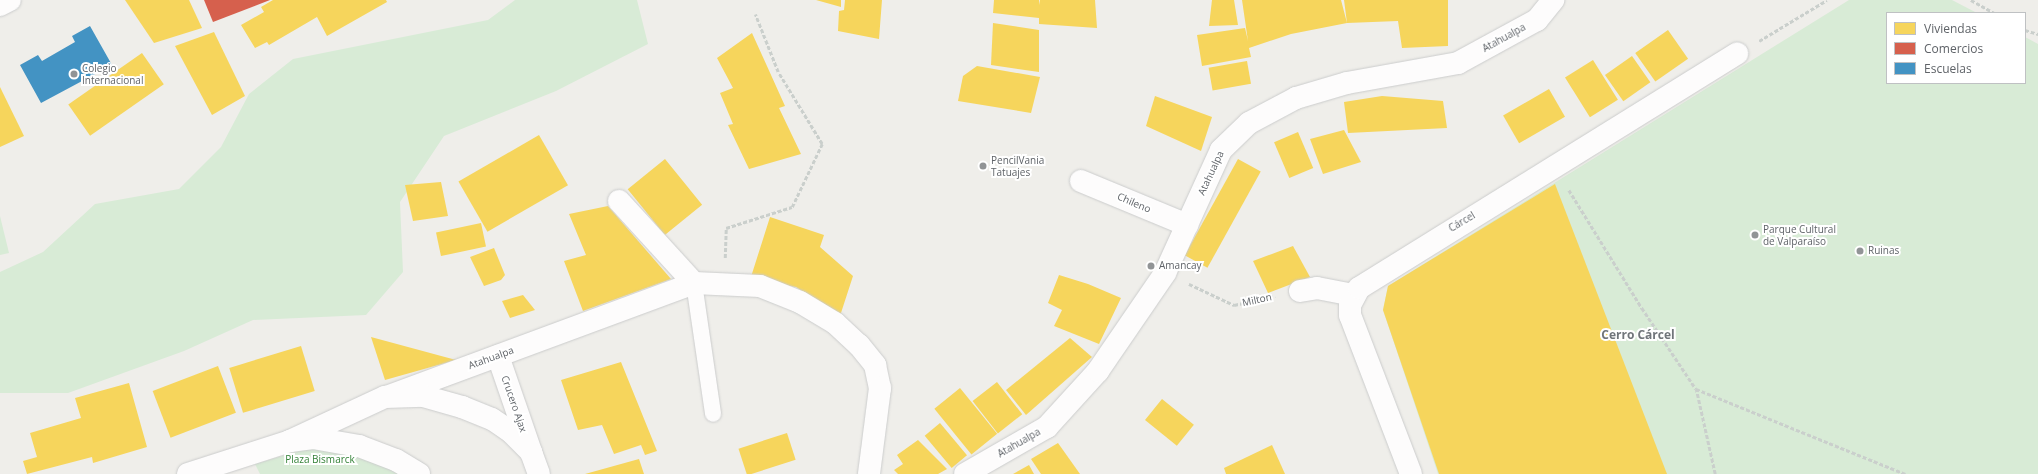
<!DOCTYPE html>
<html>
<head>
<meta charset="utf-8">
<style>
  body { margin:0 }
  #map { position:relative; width:2038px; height:474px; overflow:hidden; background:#efeeea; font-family:"Open Sans",sans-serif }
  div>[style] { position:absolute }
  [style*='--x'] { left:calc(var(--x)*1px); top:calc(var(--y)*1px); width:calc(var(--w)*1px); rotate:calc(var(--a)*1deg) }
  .green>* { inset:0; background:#d8ebd6 }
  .homes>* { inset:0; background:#f6d55c; transform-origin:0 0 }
  .shops>* { inset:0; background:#d6604d }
  .schools>* { inset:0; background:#4393c3 }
  .path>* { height:2.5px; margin-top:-1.25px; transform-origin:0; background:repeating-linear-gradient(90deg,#cacfcc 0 4px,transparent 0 6px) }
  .roads { filter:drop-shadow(0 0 1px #cbcccc) drop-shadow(0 0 1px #cbcccc) }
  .service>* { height:16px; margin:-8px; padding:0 8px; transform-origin:8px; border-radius:8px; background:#fdfcfc }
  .minor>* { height:22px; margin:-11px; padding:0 11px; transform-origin:11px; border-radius:11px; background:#fdfcfc }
  .secondary>* { height:22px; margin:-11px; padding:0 11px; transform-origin:11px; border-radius:11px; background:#fdfcfc }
  .dots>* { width:11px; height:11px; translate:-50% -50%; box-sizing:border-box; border:2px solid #fff; border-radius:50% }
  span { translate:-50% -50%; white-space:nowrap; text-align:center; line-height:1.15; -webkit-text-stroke:4px #fff; paint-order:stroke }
  .street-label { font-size:10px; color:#5f6368 }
  .poi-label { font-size:10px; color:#5f6368 }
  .left { translate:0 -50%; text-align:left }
  .park-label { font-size:10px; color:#348238 }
  .quarter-label { font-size:12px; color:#70757a; font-weight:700 }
  .legend { position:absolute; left:1886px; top:12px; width:140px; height:72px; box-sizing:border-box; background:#fff; border:1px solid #bfc1c3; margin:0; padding:5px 7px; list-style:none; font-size:12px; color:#5f6368 }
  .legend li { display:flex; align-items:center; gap:8px; height:20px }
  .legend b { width:20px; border:1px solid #bfc1c3 }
</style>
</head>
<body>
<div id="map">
  <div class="green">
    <div style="clip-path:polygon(515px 0,637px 0,648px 44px,556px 91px,444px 136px,400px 202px,403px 272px,366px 315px,253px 320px,184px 351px,68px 393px,0 393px,0 272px,43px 252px,95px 204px,179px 189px,221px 147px,249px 94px,293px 59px,488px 20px)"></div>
    <div style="clip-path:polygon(1849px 0,1952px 0,1977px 13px,1887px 13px,1887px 83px,2025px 83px,2025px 37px,2038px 44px,2038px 474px,1438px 474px,1383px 310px,1388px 286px)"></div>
    <div style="clip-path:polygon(0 216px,9px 253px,0 255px)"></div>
    <div style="clip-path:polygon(319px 445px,413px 474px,260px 474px,255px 464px)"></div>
  </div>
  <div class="homes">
    <div style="clip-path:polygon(125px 0,189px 0,202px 28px,154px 43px)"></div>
    <div style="clip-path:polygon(273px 0,386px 0,387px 2px,327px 36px,317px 17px,269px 45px,267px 42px,255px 48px,241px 25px,264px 12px,261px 7px)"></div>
    <div style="clip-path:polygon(816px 0,841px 0,841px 7px)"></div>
    <div style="clip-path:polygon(845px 0,882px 0,879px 39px,838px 31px,839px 11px,844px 10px)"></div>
    <div style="clip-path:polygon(994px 0,1039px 0,1040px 5px,1040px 0,1095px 0,1097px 28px,1039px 24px,1039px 18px,993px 13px)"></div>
    <div style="clip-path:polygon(1212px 0,1234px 0,1238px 25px,1209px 26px)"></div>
    <div style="clip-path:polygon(1242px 0,1341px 0,1347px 23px,1344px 0,1448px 0,1448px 46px,1402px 48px,1398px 21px,1347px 23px,1291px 34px,1249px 48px,1251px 57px,1202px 66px,1197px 35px,1245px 28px,1248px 41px)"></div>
    <div style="clip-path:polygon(993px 23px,1039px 30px,1039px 72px,991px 65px)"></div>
    <div style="left:1668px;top:30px;width:35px;height:40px;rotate:55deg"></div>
    <div style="clip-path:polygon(214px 32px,245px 96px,212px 115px,175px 46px)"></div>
    <div style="clip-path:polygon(752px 33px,785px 106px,779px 108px,801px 154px,749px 169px,728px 125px,733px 124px,720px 93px,733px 88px,717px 58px)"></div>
    <div style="left:142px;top:53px;width:38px;height:90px;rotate:55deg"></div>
    <div style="left:1632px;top:56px;width:32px;height:33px;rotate:55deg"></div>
    <div style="left:1593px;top:60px;width:47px;height:33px;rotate:58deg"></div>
    <div style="left:1247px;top:61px;width:23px;height:39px;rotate:80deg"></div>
    <div style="clip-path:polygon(977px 66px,1040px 77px,1031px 113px,958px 101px,963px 76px)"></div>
    <div style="clip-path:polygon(0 87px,24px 136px,0 147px)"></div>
    <div style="left:1549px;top:89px;width:32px;height:53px;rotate:60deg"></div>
    <div style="clip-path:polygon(1155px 96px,1212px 117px,1201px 151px,1146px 126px)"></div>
    <div style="clip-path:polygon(1382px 96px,1443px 101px,1447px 128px,1348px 133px,1344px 102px)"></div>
    <div style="clip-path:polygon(1344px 130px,1361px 162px,1323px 174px,1310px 139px)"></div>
    <div style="left:1298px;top:132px;width:39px;height:26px;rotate:67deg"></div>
    <div style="left:539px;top:135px;width:58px;height:93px;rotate:60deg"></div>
    <div style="left:665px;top:159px;width:59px;height:48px;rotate:51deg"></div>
    <div style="left:1238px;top:159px;width:26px;height:110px;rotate:29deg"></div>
    <div style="clip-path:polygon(441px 182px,448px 216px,413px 221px,405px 185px)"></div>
    <div style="clip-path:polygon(1555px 184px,1667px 474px,1439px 474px,1383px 310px,1388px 286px)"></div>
    <div style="clip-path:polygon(608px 206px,671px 279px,583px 311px,564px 261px,586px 255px,569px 214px)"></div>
    <div style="clip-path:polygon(770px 217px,824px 235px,820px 247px,853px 276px,840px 316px,796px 287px,750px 280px)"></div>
    <div style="left:481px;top:223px;width:24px;height:46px;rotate:78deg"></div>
    <div style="clip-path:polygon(1293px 246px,1310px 277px,1268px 293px,1253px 261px)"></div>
    <div style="clip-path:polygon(494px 248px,505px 275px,501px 280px,484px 286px,470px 257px)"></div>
    <div style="clip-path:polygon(1059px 275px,1088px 284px,1121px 298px,1099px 344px,1054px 326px,1062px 310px,1048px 303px)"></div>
    <div style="clip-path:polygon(523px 295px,535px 310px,510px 318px,502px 301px)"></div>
    <div style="clip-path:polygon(371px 337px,456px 360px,385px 380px)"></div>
    <div style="clip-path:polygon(1070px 338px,1092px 357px,1026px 415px,1006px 390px)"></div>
    <div style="left:301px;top:346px;width:47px;height:75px;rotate:73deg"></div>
    <div style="clip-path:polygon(621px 362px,653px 441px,657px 451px,645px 455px,641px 445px,614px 454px,602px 425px,578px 430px,561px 380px)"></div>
    <div style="left:218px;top:366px;width:50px;height:70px;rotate:69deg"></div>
    <div style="left:997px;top:382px;width:41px;height:31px;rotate:52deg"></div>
    <div style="clip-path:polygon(129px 383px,147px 447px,93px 463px,92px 457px,27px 474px,23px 461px,37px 457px,30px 433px,81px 418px,75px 398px)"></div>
    <div style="left:960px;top:388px;width:59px;height:33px;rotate:51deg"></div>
    <div style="left:1162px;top:399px;width:41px;height:27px;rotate:39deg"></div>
    <div style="left:940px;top:423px;width:42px;height:20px;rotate:50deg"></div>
    <div style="left:787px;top:433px;width:28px;height:51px;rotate:72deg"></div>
    <div style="clip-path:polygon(918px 440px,947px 469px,938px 474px,898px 474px,894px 470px,903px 464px,897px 455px)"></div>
    <div style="clip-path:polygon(1058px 443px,1080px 474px,1041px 474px,1031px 459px)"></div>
    <div style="clip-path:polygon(1272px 445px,1285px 474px,1226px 474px,1224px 468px)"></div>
    <div style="clip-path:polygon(639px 459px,644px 474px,585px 474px)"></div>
    <div style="clip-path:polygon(1029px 465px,1034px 474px,1013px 474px)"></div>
  </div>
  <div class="shops">
    <div style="clip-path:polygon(204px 0,270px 0,213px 22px)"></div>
  </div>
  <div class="schools">
    <div style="clip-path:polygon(90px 26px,112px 65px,41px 103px,20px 65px,38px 55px,42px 61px,75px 42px,72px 36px)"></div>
  </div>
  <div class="path">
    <div style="--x:1971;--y:0;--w:26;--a:29"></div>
    <div style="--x:2025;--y:30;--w:14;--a:17"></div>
    <div style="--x:1759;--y:41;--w:79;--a:-31.1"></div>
    <div style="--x:1569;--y:190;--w:139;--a:58.3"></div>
    <div style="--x:1642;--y:308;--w:97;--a:56.3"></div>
    <div style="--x:725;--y:258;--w:30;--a:-88"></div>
    <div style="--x:726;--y:228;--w:69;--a:-17.7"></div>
    <div style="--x:792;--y:207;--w:70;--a:-64.5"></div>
    <div style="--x:822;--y:144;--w:84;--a:-121.4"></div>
    <div style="--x:778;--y:72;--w:62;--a:-111.6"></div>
    <div style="--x:1189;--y:284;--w:50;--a:25"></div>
    <div style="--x:1234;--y:305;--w:42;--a:-12.4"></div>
    <div style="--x:1715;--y:474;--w:87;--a:-102.6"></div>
    <div style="--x:1696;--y:389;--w:226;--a:22.1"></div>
  </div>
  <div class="roads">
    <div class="service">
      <div style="--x:694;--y:283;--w:132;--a:81.7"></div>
    </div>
    <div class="minor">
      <div style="--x:1081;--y:181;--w:115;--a:22.5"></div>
      <div style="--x:619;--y:201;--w:111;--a:47.6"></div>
      <div style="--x:1300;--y:291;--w:17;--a:-10"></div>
      <div style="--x:1317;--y:288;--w:37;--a:11"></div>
      <div style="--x:498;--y:356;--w:102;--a:71"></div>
      <div style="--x:389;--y:396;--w:325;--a:-20.3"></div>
      <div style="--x:694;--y:283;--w:66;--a:2.6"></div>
      <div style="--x:760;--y:286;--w:43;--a:21.8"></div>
      <div style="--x:800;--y:302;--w:41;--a:31"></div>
      <div style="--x:835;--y:323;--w:33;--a:43"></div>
      <div style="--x:859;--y:345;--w:26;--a:51"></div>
      <div style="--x:875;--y:365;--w:24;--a:78"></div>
      <div style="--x:880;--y:388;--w:87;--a:97.3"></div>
      <div style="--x:965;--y:474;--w:95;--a:-29.8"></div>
      <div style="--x:1047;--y:427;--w:76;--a:-47.7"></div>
      <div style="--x:1098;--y:371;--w:119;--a:-55.6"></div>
      <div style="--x:1165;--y:273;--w:135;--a:-65.5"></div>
      <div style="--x:1221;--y:150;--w:39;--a:-44"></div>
      <div style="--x:1249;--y:123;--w:53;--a:-28"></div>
      <div style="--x:1296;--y:98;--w:53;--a:-16.4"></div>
      <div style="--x:1347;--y:83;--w:113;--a:-10.2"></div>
      <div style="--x:1458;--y:63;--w:90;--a:-28.6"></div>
      <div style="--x:1537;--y:20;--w:26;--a:-51"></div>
      <div style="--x:1411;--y:474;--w:170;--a:-111"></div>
      <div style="--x:1350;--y:315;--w:10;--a:-90"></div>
      <div style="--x:1350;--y:305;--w:19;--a:-62"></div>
      <div style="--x:1359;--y:288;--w:445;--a:-31.8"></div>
    </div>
    <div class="secondary">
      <div style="--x:0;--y:5;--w:11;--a:-27"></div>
      <div style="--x:290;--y:441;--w:105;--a:-24.9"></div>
      <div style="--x:385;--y:397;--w:38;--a:-2"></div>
      <div style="--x:423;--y:396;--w:41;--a:15.8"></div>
      <div style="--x:462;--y:407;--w:32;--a:22"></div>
      <div style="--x:492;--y:419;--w:22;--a:34"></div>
      <div style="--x:510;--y:431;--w:30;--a:45"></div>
      <div style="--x:531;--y:452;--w:23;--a:70"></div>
      <div style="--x:188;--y:474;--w:107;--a:-17.9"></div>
      <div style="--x:290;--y:441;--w:23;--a:-7"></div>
      <div style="--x:313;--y:438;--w:47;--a:9.9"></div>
      <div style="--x:359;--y:446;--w:40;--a:21"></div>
      <div style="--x:396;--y:460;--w:27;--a:31"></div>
    </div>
  </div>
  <div class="dots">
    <div style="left:74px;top:74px;background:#919496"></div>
    <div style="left:983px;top:166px;background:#919496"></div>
    <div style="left:1755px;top:235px;background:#919496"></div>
    <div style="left:1860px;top:251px;background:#919496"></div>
    <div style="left:1151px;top:266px;background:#919496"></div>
  </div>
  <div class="street-label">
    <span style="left:1504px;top:38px;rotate:-29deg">Atahualpa</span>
    <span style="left:1211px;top:173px;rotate:-65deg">Atahualpa</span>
    <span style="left:1134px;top:203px;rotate:23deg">Chileno</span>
    <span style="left:1462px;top:222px;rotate:-31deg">Cárcel</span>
    <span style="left:1257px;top:300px;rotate:-12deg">Milton</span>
    <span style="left:491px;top:358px;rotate:-20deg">Atahualpa</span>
    <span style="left:514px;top:404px;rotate:71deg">Crucero Ajax</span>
    <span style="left:1019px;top:443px;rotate:-30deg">Atahualpa</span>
  </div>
  <div class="poi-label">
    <span class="left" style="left:82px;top:74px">Colegio<br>Internacional</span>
    <span class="left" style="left:991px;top:166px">PencilVania<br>Tatuajes</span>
    <span class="left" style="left:1763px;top:235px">Parque Cultural<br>de Valparaíso</span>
    <span class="left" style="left:1868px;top:251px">Ruinas</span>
    <span class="left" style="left:1159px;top:266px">Amancay</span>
  </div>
  <div class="park-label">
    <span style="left:320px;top:460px">Plaza Bismarck</span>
  </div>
  <div class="quarter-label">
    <span style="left:1638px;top:335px">Cerro Cárcel</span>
  </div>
  <ul class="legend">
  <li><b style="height:11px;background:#f6d55c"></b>Viviendas</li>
  <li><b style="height:11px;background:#d6604d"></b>Comercios</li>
  <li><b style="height:11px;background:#4393c3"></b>Escuelas</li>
  </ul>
</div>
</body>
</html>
